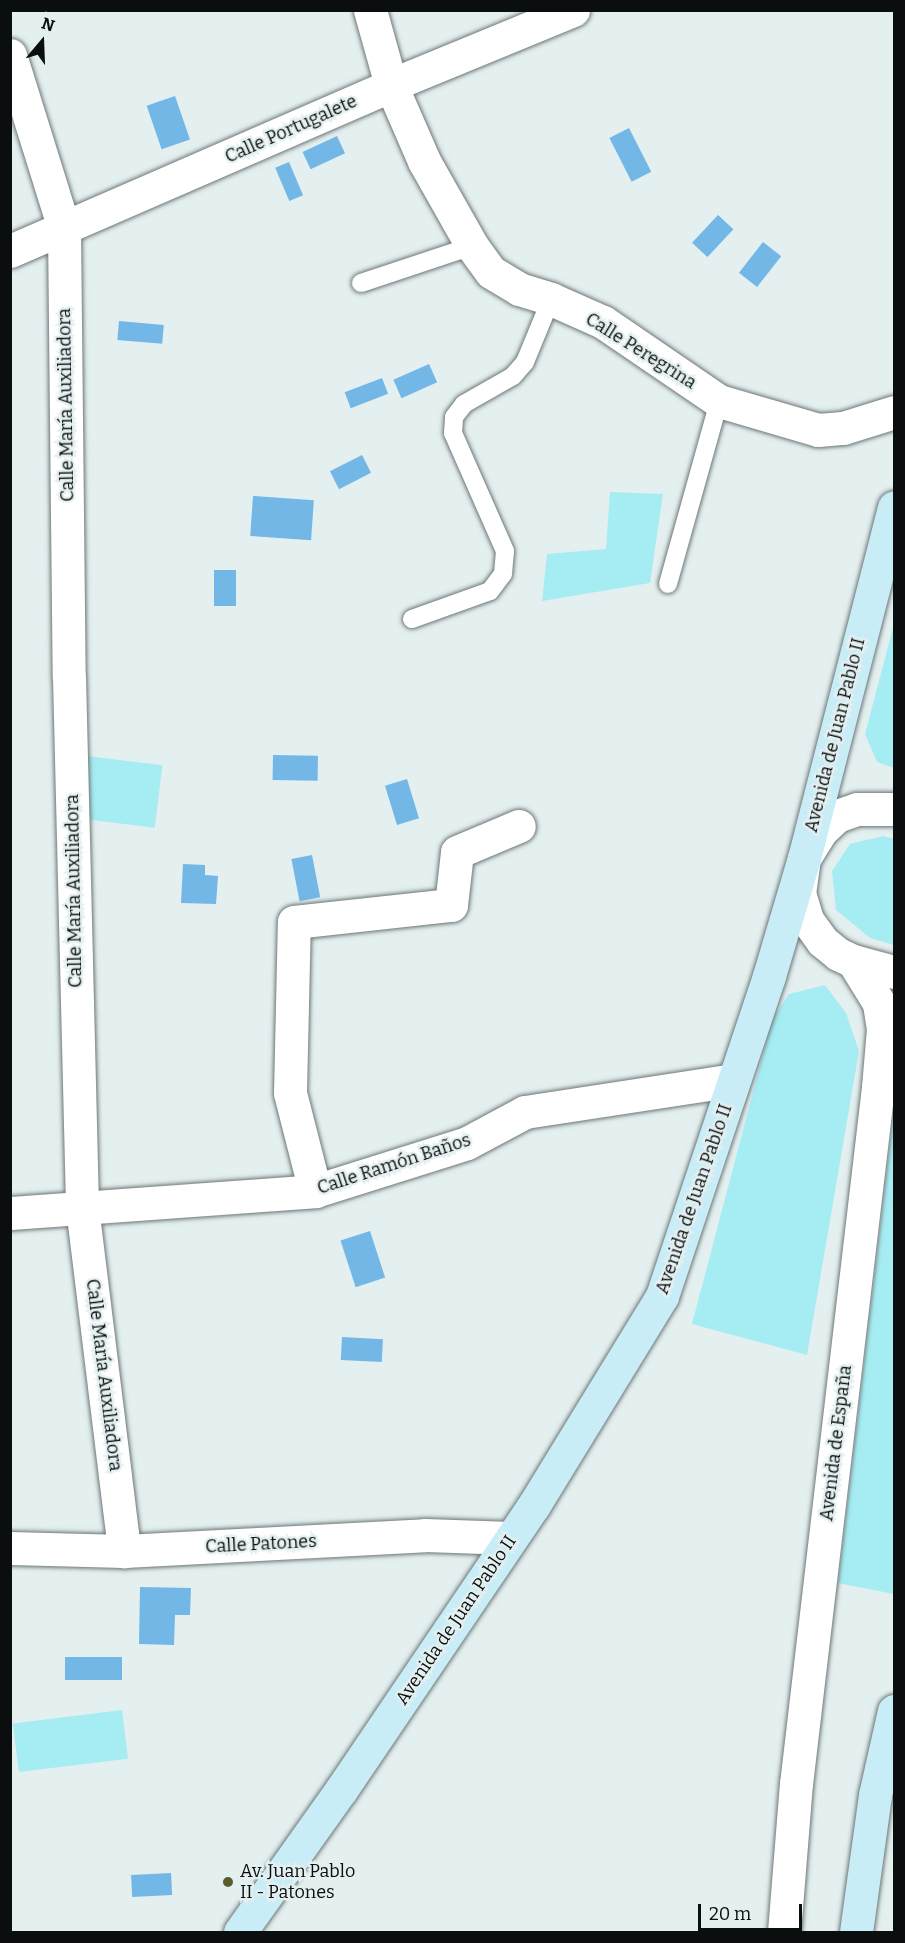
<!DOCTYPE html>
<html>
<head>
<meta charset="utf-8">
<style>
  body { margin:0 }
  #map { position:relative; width:905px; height:1943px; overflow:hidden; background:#e4eff0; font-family:Bitter,serif }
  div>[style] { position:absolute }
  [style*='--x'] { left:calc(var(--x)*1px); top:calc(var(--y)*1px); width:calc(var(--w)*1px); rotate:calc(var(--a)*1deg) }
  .green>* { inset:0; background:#a6edf3; transform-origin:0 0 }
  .water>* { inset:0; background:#72b7e6; transform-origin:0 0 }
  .roads { filter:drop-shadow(0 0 2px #6d7777) drop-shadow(0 0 2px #6d7777) }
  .service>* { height:18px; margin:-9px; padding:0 9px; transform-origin:9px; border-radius:9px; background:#fff }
  .minor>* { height:33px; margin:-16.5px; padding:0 16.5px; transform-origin:16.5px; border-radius:16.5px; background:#fff }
  .secondary>* { height:33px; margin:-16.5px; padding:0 16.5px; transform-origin:16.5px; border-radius:16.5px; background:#c9edf7 }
  .dots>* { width:16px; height:16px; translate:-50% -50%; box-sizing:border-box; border:3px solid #e4eff0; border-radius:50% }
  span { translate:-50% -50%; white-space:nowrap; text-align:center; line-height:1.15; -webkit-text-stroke:4.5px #e4eff0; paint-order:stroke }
  .street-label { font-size:18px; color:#0b0e0f }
  .poi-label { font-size:18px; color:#0b0e0f }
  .left { translate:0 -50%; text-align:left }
  .frame { position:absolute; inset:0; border:12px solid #0b0e0f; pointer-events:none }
  .north { position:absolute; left:12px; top:12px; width:60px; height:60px; -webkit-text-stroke:4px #e4eff0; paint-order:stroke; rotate:19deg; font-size:16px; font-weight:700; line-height:24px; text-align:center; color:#0b0e0f }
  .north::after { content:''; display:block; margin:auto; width:21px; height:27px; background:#0b0e0f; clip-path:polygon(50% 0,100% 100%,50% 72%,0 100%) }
  .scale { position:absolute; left:698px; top:1904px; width:104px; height:27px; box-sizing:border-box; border:3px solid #0b0e0f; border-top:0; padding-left:8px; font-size:18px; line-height:21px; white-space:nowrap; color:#0b0e0f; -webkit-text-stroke:4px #e4eff0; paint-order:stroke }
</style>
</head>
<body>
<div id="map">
  <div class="green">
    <div style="clip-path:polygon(610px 492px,663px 494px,650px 583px,542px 601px,547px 554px,606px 549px)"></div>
    <div style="clip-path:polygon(894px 624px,894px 768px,877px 762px,865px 734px)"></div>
    <div style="left:87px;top:756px;width:76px;height:63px;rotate:7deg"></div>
    <div style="clip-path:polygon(883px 836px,894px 839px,894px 945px,870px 938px,836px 910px,832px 871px,850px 844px)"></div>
    <div style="clip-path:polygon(825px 985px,846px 1013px,859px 1051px,807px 1355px,692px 1324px,772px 1020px,789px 994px)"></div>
    <div style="clip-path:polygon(894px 1111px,894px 1594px,838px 1583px)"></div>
    <div style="left:122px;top:1710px;width:49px;height:110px;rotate:83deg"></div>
  </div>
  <div class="water">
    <div style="left:175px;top:96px;width:46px;height:30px;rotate:71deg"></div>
    <div style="left:629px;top:128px;width:49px;height:22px;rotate:63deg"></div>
    <div style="left:337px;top:136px;width:19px;height:38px;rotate:65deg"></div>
    <div style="left:289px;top:162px;width:36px;height:15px;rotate:67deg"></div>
    <div style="left:718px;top:215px;width:21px;height:38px;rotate:43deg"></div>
    <div style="left:763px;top:242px;width:23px;height:39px;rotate:38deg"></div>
    <div style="left:119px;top:321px;width:45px;height:19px;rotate:5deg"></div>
    <div style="left:429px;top:364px;width:20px;height:39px;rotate:66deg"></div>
    <div style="left:382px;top:378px;width:17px;height:40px;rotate:69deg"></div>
    <div style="left:362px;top:455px;width:20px;height:36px;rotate:63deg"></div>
    <div style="left:253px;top:496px;width:61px;height:40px;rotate:4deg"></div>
    <div style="left:214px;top:570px;width:22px;height:36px"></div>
    <div style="left:273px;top:755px;width:45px;height:25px;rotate:1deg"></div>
    <div style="left:407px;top:779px;width:41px;height:23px;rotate:73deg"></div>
    <div style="left:312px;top:855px;width:43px;height:21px;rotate:79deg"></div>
    <div style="clip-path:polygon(183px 864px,205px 865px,205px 875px,218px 876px,216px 904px,181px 903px)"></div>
    <div style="left:370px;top:1231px;width:49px;height:31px;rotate:72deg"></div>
    <div style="left:342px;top:1337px;width:41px;height:23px;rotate:3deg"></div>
    <div style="clip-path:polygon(140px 1587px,191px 1588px,190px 1615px,175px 1615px,174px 1645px,139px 1644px)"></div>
    <div style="left:65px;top:1657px;width:57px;height:23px"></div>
    <div style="left:171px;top:1873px;width:22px;height:40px;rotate:87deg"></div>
  </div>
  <div class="roads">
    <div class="service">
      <div style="--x:361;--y:283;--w:117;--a:-18.4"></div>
      <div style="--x:668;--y:584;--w:190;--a:-74.4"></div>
      <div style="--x:412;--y:619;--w:83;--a:-19.7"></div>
      <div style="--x:490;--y:591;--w:21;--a:-53"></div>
      <div style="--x:503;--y:574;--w:23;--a:-85"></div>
      <div style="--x:505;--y:551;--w:129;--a:-113.8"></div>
      <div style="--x:453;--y:433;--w:16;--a:-86"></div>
      <div style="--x:454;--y:417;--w:16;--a:-52"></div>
      <div style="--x:464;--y:404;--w:56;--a:-29.7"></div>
      <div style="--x:513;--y:376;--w:18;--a:-49"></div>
      <div style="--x:525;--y:362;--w:68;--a:-67.6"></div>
    </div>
    <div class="minor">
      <div style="--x:370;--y:10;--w:78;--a:74.4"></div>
      <div style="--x:391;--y:85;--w:83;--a:66.5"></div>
      <div style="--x:424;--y:161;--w:98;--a:60.5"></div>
      <div style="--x:472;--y:246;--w:32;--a:54"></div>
      <div style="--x:491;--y:272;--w:33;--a:31"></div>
      <div style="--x:519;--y:289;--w:34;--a:17"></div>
      <div style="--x:551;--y:299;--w:57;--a:23.9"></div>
      <div style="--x:603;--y:322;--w:140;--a:34.3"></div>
      <div style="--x:719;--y:401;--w:103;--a:16.3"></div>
      <div style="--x:818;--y:430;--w:25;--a:-5"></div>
      <div style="--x:843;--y:428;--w:53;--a:-17.4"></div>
      <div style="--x:10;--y:55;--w:181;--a:72.7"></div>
      <div style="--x:64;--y:228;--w:449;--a:89.4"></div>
      <div style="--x:69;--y:677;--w:530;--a:88.59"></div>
      <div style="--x:82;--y:1207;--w:347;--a:83"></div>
      <div style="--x:10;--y:251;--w:416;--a:-23.5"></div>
      <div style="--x:391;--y:85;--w:197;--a:-22.4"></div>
      <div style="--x:894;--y:809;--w:37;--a:180"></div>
      <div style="--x:857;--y:809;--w:21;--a:161"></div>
      <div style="--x:837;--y:816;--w:22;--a:137"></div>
      <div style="--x:821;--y:831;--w:32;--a:122"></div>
      <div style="--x:804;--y:858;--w:35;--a:98"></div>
      <div style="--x:799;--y:893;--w:28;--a:73"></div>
      <div style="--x:807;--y:920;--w:26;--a:54"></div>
      <div style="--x:822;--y:941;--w:21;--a:39"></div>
      <div style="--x:838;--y:954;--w:17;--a:25"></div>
      <div style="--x:853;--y:961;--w:42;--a:15"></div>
      <div style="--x:315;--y:1191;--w:101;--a:-104.3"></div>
      <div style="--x:290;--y:1093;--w:171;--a:-88.7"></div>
      <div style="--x:294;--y:922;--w:158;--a:-6.2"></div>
      <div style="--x:451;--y:905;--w:53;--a:-83.5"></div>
      <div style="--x:457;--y:852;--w:67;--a:-22.8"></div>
      <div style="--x:10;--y:1213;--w:306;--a:-4.1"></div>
      <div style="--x:315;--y:1191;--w:159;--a:-17.5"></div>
      <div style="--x:467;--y:1143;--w:66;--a:-28.1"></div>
      <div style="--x:525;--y:1112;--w:211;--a:-8.7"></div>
      <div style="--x:10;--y:1548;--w:114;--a:1.5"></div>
      <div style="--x:124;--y:1551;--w:301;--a:-3"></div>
      <div style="--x:425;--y:1535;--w:86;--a:2"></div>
      <div style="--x:784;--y:1932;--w:148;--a:-85.4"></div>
      <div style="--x:796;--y:1784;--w:702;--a:-83.29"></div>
      <div style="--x:878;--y:1087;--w:58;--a:-85.1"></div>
      <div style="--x:883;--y:1029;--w:26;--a:-99"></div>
      <div style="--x:879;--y:1003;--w:49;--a:-121.8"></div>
    </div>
    <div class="secondary">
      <div style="--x:240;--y:1932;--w:174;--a:-54.6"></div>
      <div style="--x:341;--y:1790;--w:344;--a:-55.9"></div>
      <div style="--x:534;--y:1505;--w:245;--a:-58.5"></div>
      <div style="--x:662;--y:1296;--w:337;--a:-71.5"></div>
      <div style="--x:769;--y:976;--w:123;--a:-73.5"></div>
      <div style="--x:804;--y:858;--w:362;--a:-75.6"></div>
      <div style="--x:856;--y:1932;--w:138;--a:-82.1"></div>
      <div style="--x:875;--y:1795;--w:86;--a:-77.3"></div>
    </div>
  </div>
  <div class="dots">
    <div style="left:228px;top:1882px;background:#5a5d2a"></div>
  </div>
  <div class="street-label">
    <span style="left:291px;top:129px;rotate:-24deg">Calle Portugalete</span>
    <span style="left:641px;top:351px;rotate:32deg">Calle Peregrina</span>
    <span style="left:66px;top:405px;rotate:-91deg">Calle María Auxiliadora</span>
    <span style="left:835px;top:735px;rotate:-76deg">Avenida de Juan Pablo II</span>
    <span style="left:74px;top:891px;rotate:-91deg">Calle María Auxiliadora</span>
    <span style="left:394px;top:1164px;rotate:-18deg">Calle Ramón Baños</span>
    <span style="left:694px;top:1199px;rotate:-71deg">Avenida de Juan Pablo II</span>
    <span style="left:104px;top:1375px;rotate:83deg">Calle María Auxiliadora</span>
    <span style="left:836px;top:1443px;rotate:-83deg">Avenida de España</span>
    <span style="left:261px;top:1544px;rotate:-3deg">Calle Patones</span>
    <span style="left:456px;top:1620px;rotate:-56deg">Avenida de Juan Pablo II</span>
  </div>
  <div class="poi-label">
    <span class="left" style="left:240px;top:1882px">Av. Juan Pablo<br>II - Patones</span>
  </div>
  <div class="frame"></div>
  <div class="north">N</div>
  <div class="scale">20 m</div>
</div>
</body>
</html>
